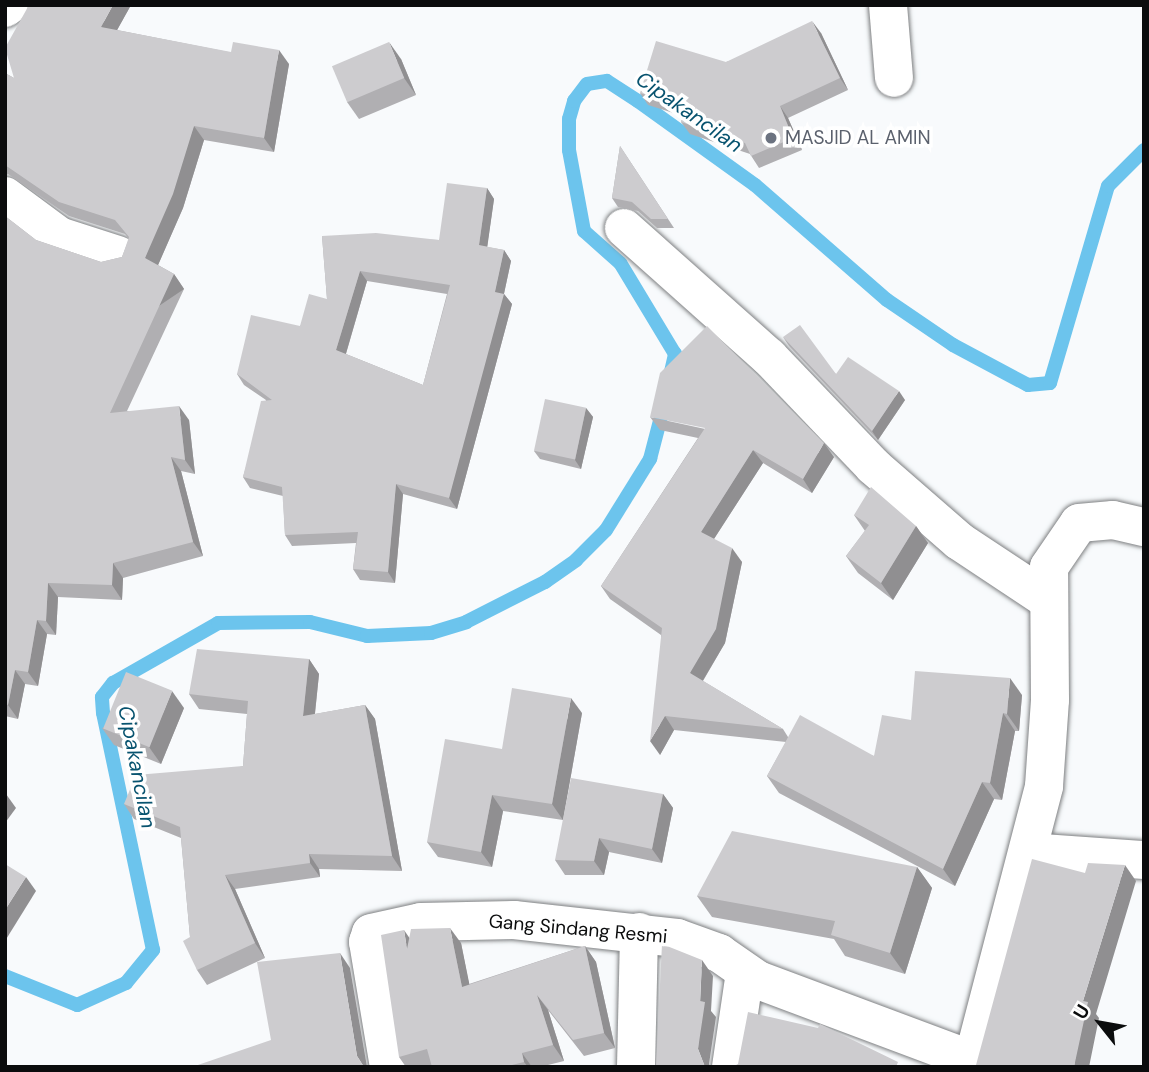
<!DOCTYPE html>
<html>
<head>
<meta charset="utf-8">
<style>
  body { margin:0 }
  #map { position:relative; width:1149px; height:1072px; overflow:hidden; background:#f8fafc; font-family:"DM Sans",sans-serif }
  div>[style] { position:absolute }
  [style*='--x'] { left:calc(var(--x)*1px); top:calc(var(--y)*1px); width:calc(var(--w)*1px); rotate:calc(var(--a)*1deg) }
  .stream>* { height:14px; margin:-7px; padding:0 7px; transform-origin:7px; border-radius:7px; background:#6cc4ed }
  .roads { filter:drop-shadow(0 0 2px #7e8082) drop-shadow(0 0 2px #7e8082) }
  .minor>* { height:38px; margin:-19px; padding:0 19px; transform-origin:19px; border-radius:19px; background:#fff }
  .wall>* { inset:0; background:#b0afb2 }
  .shaded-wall>* { inset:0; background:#908f91; transform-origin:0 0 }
  .building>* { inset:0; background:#cdcccf; transform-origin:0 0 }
  .dots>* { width:19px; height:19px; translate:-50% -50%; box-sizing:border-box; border:4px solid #fff; border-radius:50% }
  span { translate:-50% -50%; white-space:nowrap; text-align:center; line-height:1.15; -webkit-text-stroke:7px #fff; paint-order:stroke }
  .worship-label { font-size:19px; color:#5b616d }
  .left { translate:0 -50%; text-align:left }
  .street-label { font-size:19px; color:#0b0c0d }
  .water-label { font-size:21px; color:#08536f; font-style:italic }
  .frame { position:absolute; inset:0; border:7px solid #0b0c0d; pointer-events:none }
  .north { position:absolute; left:1065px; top:988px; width:70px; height:70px; -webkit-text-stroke:5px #fff; paint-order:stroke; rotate:301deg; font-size:19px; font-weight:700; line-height:28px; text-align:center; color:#0b0c0d }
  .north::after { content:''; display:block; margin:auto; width:24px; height:32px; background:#0b0c0d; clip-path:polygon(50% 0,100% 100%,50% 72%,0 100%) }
</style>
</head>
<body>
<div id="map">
  <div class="stream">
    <div style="--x:670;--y:376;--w:23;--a:-77"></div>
    <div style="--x:675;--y:354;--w:106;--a:-121.1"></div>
    <div style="--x:620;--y:263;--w:48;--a:-138.4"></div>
    <div style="--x:584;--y:231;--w:82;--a:-100.5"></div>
    <div style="--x:569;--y:150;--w:31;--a:-90"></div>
    <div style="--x:569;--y:119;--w:19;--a:-74"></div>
    <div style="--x:574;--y:101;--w:21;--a:-53"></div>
    <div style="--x:587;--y:84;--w:20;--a:-9"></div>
    <div style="--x:607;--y:81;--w:37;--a:33"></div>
    <div style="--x:638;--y:101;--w:144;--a:35.7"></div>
    <div style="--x:755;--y:185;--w:175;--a:41.1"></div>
    <div style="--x:887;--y:300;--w:80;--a:34.3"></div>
    <div style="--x:953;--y:345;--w:85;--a:28.1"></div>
    <div style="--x:1028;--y:385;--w:22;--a:-5"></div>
    <div style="--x:1050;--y:383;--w:205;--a:-73.6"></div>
    <div style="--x:1108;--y:186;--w:51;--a:-45"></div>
    <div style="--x:5;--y:976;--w:78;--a:21.9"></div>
    <div style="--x:77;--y:1005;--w:54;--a:-24.2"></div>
    <div style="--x:126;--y:983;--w:43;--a:-50.7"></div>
    <div style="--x:153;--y:950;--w:242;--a:-101.9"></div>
    <div style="--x:103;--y:713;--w:16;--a:-94"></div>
    <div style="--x:102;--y:697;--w:18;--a:-52"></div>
    <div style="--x:113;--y:683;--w:121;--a:-29.7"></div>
    <div style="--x:218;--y:623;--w:92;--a:-0.6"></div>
    <div style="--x:310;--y:622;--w:59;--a:13.8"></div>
    <div style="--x:367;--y:636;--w:64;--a:-2.7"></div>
    <div style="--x:431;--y:633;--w:37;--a:-17"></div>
    <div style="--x:466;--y:622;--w:89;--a:-26.9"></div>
    <div style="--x:545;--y:582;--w:38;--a:-35"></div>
    <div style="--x:576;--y:560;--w:42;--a:-45"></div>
    <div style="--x:606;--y:530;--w:84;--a:-58.2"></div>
    <div style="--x:650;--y:459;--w:52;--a:-75.4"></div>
  </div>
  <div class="roads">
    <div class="minor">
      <div style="--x:888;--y:5;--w:73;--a:85.3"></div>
      <div style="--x:5;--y:8;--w:5;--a:-37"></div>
      <div style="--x:5;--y:196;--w:67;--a:36.5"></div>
      <div style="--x:59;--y:236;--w:62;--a:17.9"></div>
      <div style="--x:624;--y:228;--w:194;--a:41.7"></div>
      <div style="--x:769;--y:357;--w:151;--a:46.3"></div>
      <div style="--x:873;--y:466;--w:114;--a:41.1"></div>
      <div style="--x:959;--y:541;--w:107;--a:33.5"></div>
      <div style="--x:1029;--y:852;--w:115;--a:4"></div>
      <div style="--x:389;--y:1067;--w:127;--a:-99.5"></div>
      <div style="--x:368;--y:942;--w:9;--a:-72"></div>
      <div style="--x:371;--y:933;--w:51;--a:-12.4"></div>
      <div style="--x:421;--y:922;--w:93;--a:-1.2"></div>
      <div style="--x:514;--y:920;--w:164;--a:6.3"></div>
      <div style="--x:677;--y:938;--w:45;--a:19.7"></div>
      <div style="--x:719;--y:953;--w:47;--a:34.7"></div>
      <div style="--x:758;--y:980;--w:228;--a:20.5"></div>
      <div style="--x:636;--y:1067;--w:135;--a:-88.7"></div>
      <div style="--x:731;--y:1067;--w:96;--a:-81.6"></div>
      <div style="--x:971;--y:1067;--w:290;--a:-75.4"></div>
      <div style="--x:1044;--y:786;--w:86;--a:-86"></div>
      <div style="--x:1050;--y:700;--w:133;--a:-90.4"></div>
      <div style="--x:1049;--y:567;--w:53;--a:-55.7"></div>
      <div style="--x:1079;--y:523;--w:34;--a:-5"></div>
      <div style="--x:1113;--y:520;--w:32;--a:13"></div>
    </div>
  </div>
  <div class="wall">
    <div style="clip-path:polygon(131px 5px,117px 30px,289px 64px,274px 152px,204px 140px,183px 208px,158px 265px,174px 274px,184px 289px,127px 411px,189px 420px,195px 474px,181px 471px,203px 556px,123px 578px,122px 600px,58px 597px,56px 635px,47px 634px,38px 686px,25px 684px,18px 719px,5px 716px,5px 216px,36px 240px,101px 262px,122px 257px,129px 239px,125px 234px,69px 216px,8px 174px,5px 176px,5px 73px,14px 78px)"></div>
    <div style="clip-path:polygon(821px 33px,848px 90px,788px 118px,802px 150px,759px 168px,750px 154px,690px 134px,681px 122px,683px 116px,648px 105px,640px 93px,726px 62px)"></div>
    <div style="clip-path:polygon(401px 59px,416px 95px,359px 119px,347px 102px)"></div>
    <div style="clip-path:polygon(620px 146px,674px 228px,657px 228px,638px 211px,618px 207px,612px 198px)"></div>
    <div style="clip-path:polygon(evenodd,487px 188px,494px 199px,487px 247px,504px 250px,511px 261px,504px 294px,512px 304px,457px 509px,403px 494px,395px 583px,360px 580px,353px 569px,356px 543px,292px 546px,285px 535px,283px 496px,250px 488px,243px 477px,266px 400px,244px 385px,237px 374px,300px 326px,327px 299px,322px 236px,439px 240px,487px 188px,367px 281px,447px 294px,423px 385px,346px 354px,367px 281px)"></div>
    <div style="clip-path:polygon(783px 337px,836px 374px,905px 400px,878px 440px,789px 346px)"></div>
    <div style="clip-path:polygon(586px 408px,593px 417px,581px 469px,540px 459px,534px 451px)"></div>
    <div style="clip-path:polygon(650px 417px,834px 457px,812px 493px,763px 463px,714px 539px,742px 562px,725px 643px,703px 681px,783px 729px,788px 737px,874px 756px,911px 720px,1022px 695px,1019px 731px,1015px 731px,1002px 800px,994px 799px,955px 886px,779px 793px,767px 776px,786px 742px,674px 730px,660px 755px,661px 635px,610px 599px,601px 586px,698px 438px,660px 430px)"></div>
    <div style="clip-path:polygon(854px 515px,916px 526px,928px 543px,893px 600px,858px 573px,846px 556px,865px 531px)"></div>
    <div style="clip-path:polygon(309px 659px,319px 674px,315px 714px,365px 705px,375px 719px,402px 871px,319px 869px,320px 877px,235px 889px,265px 958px,207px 985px,197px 970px,190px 937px,181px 838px,134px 819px,124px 804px,243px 766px,247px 714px,199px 709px,189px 694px)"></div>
    <div style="clip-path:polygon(184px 708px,161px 764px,114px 745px,102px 728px)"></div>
    <div style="clip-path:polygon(582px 713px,563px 820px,503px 811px,492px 867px,438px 857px,427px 842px,502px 749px)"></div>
    <div style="clip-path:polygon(663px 794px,673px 808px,662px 863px,609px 852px,604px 875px,565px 875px,555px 860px)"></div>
    <div style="clip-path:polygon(917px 867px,932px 888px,905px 974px,845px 956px,834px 939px,712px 917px,697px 896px)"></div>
    <div style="clip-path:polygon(409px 938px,461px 943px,469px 984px,585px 946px,596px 962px,615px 1048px,584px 1056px,548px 1010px,564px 1061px,540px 1067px,406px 1067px,399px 1057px)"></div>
  </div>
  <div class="shaded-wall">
    <div style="clip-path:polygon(113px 5px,131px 5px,111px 41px,101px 27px)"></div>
    <div style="clip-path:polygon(812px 21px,821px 33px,848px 90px,840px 78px)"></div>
    <div style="clip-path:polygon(389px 42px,401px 59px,416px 95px,404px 78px)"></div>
    <div style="clip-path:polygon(279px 50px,289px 64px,274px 152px,264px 138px)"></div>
    <div style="clip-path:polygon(780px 106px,788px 118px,802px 150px,793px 138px)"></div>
    <div style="clip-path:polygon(194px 126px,204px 140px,183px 208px,155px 272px,145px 258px)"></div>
    <div style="clip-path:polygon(487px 188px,494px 199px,486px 256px,479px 245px)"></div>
    <div style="clip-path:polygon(504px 250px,511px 261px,503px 298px,504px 294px,512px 304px,457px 509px,449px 498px)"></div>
    <div style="clip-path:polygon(360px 271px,367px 281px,344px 360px,336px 350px)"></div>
    <div style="left:174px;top:274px;width:18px;height:153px;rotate:56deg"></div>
    <div style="clip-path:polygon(899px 391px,905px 400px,878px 440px,872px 431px)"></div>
    <div style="clip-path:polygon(179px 406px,189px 420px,195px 474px,185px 460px)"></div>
    <div style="clip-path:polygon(586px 408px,593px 417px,581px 469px,575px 460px)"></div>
    <div style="clip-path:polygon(824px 443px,834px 457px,812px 493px,803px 479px)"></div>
    <div style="clip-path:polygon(753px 450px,763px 463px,710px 545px,701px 532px)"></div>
    <div style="clip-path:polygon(171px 457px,181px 471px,203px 556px,193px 542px)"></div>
    <div style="clip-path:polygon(396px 484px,403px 494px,395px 583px,388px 572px)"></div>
    <div style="clip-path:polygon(916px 526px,928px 543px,893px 600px,881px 583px)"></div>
    <div style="clip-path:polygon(732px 548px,742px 562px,725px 643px,699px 687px,690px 673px)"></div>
    <div style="clip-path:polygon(113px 563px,123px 578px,122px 600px,112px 585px)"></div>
    <div style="clip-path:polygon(48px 583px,58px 597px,56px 635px,46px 621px)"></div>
    <div style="clip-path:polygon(37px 620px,47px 634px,38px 686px,28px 672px)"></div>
    <div style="clip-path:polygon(309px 659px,319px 674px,313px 731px,303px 716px)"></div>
    <div style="clip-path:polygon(15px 670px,25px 684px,18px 719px,8px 705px)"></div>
    <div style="clip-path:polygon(1010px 678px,1022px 695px,1019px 731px,1007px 714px)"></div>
    <div style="clip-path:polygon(172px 691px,184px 708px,161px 764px,149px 747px)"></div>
    <div style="clip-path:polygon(571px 698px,582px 713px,563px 820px,552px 804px)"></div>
    <div style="clip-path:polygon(365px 705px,375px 719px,402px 871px,392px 856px)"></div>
    <div style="clip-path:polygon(1003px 713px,1015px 731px,1002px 800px,990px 783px)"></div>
    <div style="clip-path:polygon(665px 716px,674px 730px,660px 755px,650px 741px)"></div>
    <div style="clip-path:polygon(982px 782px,994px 799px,955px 886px,943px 869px)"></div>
    <div style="clip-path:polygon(6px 794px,16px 808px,5px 823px)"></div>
    <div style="clip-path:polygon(663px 794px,673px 808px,662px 863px,652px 849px)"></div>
    <div style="clip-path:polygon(492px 795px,503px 811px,492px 867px,481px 852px)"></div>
    <div style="clip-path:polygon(599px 838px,609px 852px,604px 875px,594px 861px)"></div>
    <div style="clip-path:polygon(309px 854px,319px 869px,320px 877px,310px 863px)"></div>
    <div style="clip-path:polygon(1125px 865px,1136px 881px,1096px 1014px,1099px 1018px,1089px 1067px,1074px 1067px,1083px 1001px)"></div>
    <div style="clip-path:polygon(917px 867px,932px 888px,905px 974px,890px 953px)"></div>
    <div style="clip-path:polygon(225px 875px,235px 889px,265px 958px,255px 943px)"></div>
    <div style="clip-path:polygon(26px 877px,36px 891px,5px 941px,5px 910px)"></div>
    <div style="clip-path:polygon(450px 928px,461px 943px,473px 1002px,462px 987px)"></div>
    <div style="clip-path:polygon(404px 930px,415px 946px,407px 949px)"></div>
    <div style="clip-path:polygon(585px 946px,596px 962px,615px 1048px,604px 1033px)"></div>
    <div style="clip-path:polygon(340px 953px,350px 968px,367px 1067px,364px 1067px,357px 1056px)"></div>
    <div style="clip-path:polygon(702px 960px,713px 976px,711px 1011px,716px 1017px,709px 1064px,710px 1067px,705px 1067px,698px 1049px)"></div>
    <div style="clip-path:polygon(537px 995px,548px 1010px,564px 1061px,553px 1045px)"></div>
    <div style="clip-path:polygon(522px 1053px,532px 1067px,528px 1067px,524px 1062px)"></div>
  </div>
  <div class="building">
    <div style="clip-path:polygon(29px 5px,113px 5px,101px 27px,231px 52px,233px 42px,279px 50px,264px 138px,194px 126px,173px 194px,145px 258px,174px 274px,110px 413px,179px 406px,185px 460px,171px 457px,193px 542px,113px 563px,112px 585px,48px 583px,46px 621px,37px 620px,28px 672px,15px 670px,8px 705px,5px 704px,5px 216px,36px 240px,101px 262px,122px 257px,129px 237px,115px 220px,59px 202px,5px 165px,5px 73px,14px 78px,5px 48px)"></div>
    <div style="clip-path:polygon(812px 21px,840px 78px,780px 106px,793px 138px,751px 156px,745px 143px,681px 122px,686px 108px,640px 93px,656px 41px,726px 62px)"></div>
    <div style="left:389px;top:42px;width:39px;height:62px;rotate:67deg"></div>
    <div style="clip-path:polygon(620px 146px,668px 219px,651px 219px,632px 202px,612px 198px)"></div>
    <div style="clip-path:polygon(evenodd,447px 183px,487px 188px,479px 245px,504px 250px,495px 292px,504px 294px,449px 498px,396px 484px,388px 572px,353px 569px,358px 532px,285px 535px,282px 487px,243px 477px,261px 401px,272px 400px,237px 374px,251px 315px,300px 326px,309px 294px,327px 299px,322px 236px,376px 233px,439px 240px,447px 183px,360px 271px,450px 285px,423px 385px,336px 350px,360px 271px)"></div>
    <div style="clip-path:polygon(800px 325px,836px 374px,848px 357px,899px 391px,872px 431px,783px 337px)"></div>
    <div style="clip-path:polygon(707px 326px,824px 443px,803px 479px,753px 450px,701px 532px,732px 548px,716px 629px,690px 673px,783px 729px,665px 716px,650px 741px,662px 628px,601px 586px,705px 428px,650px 417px,660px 373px)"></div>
    <div style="left:545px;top:399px;width:42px;height:53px;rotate:12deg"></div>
    <div style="clip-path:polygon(871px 487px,916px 526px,881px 583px,846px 556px,869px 525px,854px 515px)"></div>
    <div style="clip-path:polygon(197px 649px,309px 659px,303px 716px,365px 705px,392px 856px,309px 854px,310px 863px,225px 875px,255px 943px,197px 970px,183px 941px,190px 937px,180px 827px,124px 804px,136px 775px,243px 766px,248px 701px,189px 694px)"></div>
    <div style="clip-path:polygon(915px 671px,1010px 678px,1007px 714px,1003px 713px,990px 783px,982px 782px,943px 869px,767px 776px,800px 715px,874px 756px,882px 715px,911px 720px)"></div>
    <div style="left:126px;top:672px;width:50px;height:61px;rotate:22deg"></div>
    <div style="clip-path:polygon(512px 688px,571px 698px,552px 804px,492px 795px,481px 852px,427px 842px,445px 739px,502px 749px)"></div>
    <div style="clip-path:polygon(571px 778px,663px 794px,652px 849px,599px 838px,594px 861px,555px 860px)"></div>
    <div style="clip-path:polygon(732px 831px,917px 867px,890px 953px,831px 935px,835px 921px,697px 896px)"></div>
    <div style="clip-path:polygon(1032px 859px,1085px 873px,1088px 863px,1125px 865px,1083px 1001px,1088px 1002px,1074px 1067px,982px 1067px,976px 1065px)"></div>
    <div style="clip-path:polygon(5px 864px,26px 877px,5px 910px)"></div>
    <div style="clip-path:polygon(450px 928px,462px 987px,585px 946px,604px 1033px,573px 1040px,537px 995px,553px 1045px,522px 1053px,524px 1062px,504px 1067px,432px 1067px,427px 1049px,399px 1057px,381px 935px,404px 930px,407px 949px,411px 929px)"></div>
    <div style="clip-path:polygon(662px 944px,702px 960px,700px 1001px,705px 1002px,698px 1049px,705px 1067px,656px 1067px)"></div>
    <div style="clip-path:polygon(340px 953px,357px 1056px,364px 1067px,192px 1067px,271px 1040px,257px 962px)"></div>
    <div style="clip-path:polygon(748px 1012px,818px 1028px,820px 1024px,898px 1062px,896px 1067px,732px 1067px,738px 1064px)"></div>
  </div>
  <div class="dots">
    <div style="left:771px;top:138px;background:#6b7280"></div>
  </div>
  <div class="worship-label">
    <span class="left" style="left:785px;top:138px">MASJID AL AMIN</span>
  </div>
  <div class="street-label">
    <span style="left:578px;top:929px;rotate:5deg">Gang Sindang Resmi</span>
  </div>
  <div class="water-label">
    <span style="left:689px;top:112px;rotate:35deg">Cipakancilan</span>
    <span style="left:137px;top:767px;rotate:79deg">Cipakancilan</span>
  </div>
  <div class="frame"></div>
  <div class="north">U</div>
</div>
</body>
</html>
